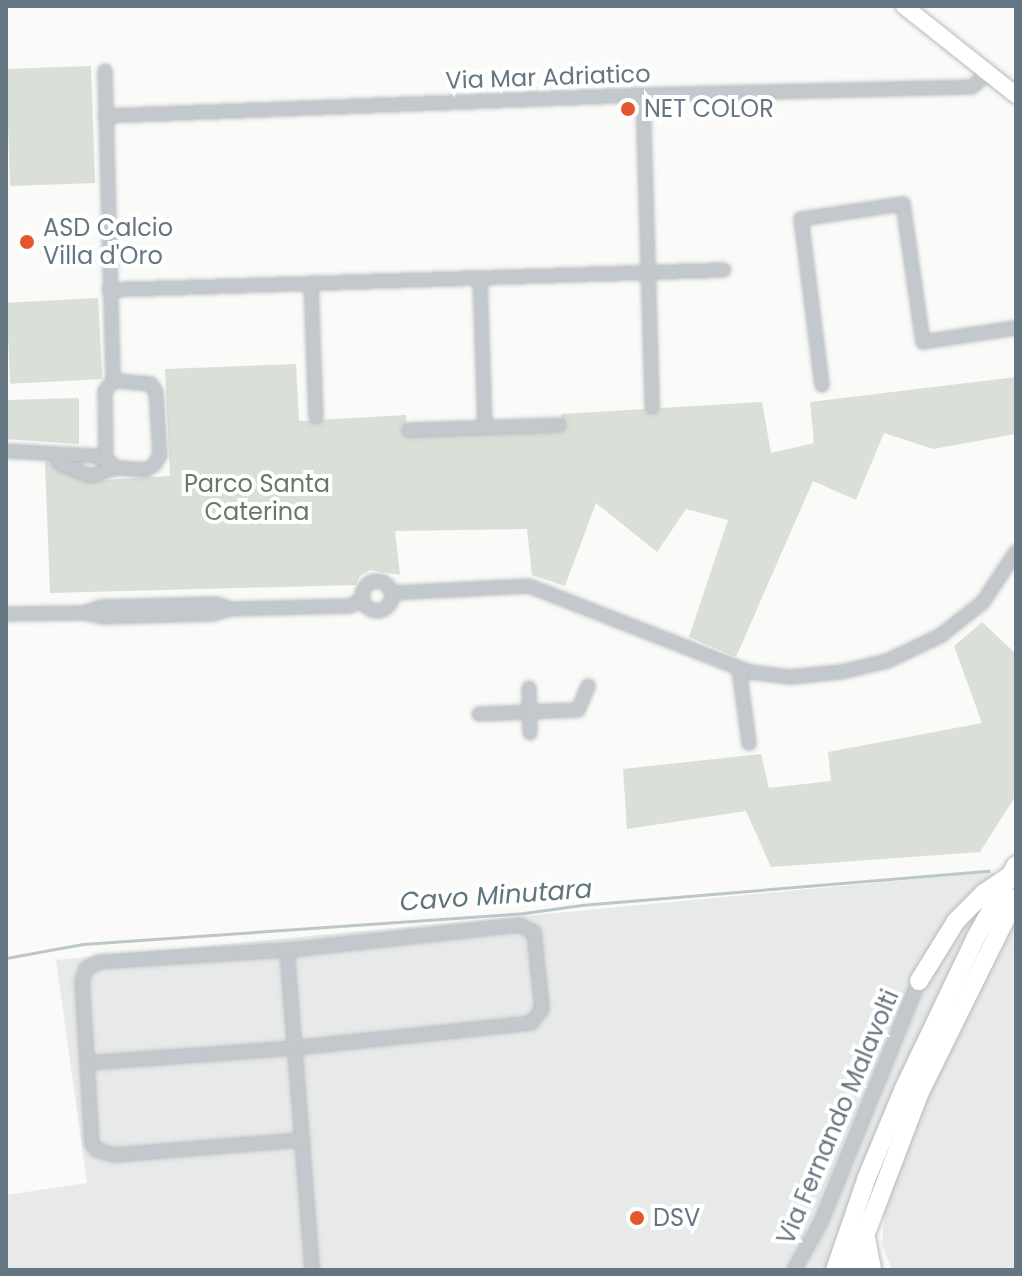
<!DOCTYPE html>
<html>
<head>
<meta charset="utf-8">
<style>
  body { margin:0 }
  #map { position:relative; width:1022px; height:1276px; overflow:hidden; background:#fafaf8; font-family:Poppins,sans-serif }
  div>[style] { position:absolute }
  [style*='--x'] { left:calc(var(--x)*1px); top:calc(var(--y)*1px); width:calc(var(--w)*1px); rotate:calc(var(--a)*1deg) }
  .built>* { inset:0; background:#e8e9e9 }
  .green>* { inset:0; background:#dadfd7; transform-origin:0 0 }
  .stream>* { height:3px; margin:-1.5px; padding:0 1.5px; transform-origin:1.5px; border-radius:1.5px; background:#bbc7cb }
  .roads { filter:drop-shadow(0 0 2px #b5babe) drop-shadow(0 0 2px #b5babe) }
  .minor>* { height:12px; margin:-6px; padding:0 6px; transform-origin:6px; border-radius:6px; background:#c3c8cc }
  .minor>.ring { margin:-6px; padding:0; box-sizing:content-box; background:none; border:12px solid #c3c8cc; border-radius:50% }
  .major>* { height:16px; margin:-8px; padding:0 8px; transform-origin:8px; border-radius:8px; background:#fff }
  .highway>* { height:18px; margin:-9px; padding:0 9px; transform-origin:9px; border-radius:9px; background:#fff }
  .dots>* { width:22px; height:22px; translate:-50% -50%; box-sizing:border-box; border:4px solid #fff; border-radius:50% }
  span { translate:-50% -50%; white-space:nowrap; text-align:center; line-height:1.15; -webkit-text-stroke:8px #fff; paint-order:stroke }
  .street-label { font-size:24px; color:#657683 }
  .poi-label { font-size:24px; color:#657683 }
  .left { translate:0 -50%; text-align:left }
  .park-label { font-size:24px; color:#687a64 }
  .water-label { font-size:26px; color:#60757c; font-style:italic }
  .frame { position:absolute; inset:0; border:8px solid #657683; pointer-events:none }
</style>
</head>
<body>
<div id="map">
  <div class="built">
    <div style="clip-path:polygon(991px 872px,1001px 877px,903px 1069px,825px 1270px,6px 1270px,6px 1195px,87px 1183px,56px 960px)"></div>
    <div style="clip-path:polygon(1016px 921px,1016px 1270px,892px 1270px,882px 1245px,885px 1210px,902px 1155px,962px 1019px)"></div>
  </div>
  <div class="green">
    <div style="left:91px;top:66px;width:117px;height:85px;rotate:88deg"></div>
    <div style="left:98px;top:298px;width:81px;height:92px;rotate:87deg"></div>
    <div style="clip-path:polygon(296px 364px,299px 421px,406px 415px,408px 436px,561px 431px,561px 414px,762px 402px,771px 453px,814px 443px,810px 402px,1016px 377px,1016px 434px,933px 449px,884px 433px,856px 500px,813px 481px,736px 657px,689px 637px,728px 520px,686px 509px,657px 552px,596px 503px,565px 586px,532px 575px,527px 529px,395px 531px,400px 575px,370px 570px,360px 576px,356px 585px,50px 593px,45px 462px,85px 481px,170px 476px,165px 369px)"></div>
    <div style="clip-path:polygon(79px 398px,79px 444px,6px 439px,6px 400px)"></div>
    <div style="clip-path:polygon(982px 622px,1016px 654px,1016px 795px,980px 852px,771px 867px,746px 811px,627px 829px,623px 769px,761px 754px,769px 788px,831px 781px,828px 752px,982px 723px,954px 646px)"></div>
  </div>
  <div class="stream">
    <div style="--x:6;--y:958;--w:78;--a:-10.3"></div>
    <div style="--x:83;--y:944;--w:442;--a:-4"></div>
    <div style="--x:524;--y:913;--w:58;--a:-8"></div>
    <div style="--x:581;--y:905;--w:409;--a:-4.8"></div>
  </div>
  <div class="roads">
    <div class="minor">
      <div style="--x:105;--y:71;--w:310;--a:88.5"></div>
      <div style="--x:643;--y:95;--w:312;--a:88.3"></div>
      <div style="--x:105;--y:116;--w:538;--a:-2.24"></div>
      <div style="--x:643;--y:95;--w:329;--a:-1.4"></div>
      <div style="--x:972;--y:87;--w:21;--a:-41"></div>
      <div style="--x:480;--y:278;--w:149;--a:88.1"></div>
      <div style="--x:311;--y:283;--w:134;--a:87.9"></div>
      <div style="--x:109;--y:290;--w:615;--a:-1.86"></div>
      <div style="--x:822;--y:385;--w:167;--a:-97.2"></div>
      <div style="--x:801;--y:219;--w:103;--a:-8.4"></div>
      <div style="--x:903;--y:204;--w:139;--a:81.8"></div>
      <div style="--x:923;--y:342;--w:94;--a:-8.6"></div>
      <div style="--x:409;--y:430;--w:150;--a:-1.9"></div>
      <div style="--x:6;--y:451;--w:90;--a:3.2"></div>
      <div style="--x:96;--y:456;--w:17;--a:25"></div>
      <div style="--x:52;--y:455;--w:13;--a:45"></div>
      <div style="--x:61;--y:464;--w:31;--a:22"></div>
      <div style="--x:90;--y:476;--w:28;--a:-17"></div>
      <div style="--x:117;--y:468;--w:29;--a:4"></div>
      <div style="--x:146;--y:470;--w:9;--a:-32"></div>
      <div style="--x:154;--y:465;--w:12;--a:-59"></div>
      <div style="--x:160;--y:455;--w:63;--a:-93.6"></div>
      <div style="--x:156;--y:392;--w:9;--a:-122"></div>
      <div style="--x:151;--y:384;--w:38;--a:-175"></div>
      <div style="--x:113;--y:381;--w:13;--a:129"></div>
      <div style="--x:105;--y:391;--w:69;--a:89.2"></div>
      <div class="ring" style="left:362px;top:581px;width:18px;height:18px"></div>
      <div style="--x:392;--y:593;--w:137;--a:-2.9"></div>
      <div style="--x:529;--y:586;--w:237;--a:21.3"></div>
      <div style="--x:750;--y:672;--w:40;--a:7.1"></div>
      <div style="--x:790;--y:677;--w:51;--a:-5.6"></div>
      <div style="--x:841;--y:672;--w:47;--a:-13.4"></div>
      <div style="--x:887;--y:661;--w:59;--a:-25.3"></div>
      <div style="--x:940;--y:636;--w:55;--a:-38.3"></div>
      <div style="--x:983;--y:602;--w:60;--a:-56.6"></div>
      <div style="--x:87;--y:612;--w:15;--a:-20"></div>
      <div style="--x:101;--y:607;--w:115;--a:-1.5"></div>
      <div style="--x:216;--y:604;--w:16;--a:18"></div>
      <div style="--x:6;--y:614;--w:78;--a:-0.7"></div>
      <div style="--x:84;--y:613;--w:19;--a:12"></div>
      <div style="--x:103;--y:617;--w:110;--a:-1.6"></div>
      <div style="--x:213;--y:614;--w:19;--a:-16"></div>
      <div style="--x:231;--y:609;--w:119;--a:-1.4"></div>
      <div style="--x:350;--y:606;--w:13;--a:-27"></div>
      <div style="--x:739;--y:669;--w:75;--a:82.3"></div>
      <div style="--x:529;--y:688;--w:45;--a:88.7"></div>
      <div style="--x:479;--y:714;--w:99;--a:-2.3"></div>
      <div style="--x:578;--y:710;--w:26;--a:-67"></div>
      <div style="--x:287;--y:950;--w:321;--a:85.5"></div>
      <div style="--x:87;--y:1063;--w:208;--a:-4.1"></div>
      <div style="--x:294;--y:1048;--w:238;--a:-6"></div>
      <div style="--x:531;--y:1023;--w:18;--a:-52"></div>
      <div style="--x:542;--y:1009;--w:77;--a:-95.9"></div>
      <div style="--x:534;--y:932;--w:17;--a:-155"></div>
      <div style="--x:519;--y:925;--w:233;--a:173.8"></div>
      <div style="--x:287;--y:950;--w:189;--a:176.4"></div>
      <div style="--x:98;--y:962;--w:14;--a:150"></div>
      <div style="--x:86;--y:969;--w:13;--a:108"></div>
      <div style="--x:82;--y:981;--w:82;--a:86.5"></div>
      <div style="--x:87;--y:1063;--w:81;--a:86.5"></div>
      <div style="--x:92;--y:1144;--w:8;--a:50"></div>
      <div style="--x:97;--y:1150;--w:18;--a:16"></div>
      <div style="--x:114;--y:1155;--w:189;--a:-4.6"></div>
      <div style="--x:794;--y:1270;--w:55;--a:-60.6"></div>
      <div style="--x:821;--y:1222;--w:260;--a:-67.9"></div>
    </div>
    <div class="major">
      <div style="--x:904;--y:6;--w:143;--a:38.5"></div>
    </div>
    <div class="highway">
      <div style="--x:919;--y:981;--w:70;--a:-58.3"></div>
      <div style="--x:956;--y:921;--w:40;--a:-45"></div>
      <div style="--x:984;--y:893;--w:29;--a:-34"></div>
      <div style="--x:866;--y:1238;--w:33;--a:79"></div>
      <div style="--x:835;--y:1270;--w:98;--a:-71"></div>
      <div style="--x:867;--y:1177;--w:96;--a:-67.4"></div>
      <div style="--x:904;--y:1088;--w:167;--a:-64.5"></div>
      <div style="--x:976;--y:937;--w:82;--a:-60.9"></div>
      <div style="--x:852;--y:1270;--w:191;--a:-69.1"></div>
      <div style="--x:920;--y:1092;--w:216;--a:-63.7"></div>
    </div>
  </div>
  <div class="dots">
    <div style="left:628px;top:109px;background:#e4572e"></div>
    <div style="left:27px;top:242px;background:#e4572e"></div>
    <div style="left:637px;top:1218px;background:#e4572e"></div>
  </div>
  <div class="street-label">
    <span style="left:548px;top:77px;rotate:-2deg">Via Mar Adriatico</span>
    <span style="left:838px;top:1117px;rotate:-67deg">Via Fernando Malavolti</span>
  </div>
  <div class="poi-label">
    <span class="left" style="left:644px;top:109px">NET COLOR</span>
    <span class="left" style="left:43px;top:242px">ASD Calcio<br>Villa d'Oro</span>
    <span class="left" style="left:653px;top:1218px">DSV</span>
  </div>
  <div class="park-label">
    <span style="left:257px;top:498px">Parco Santa<br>Caterina</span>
  </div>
  <div class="water-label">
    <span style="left:496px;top:896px;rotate:-4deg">Cavo Minutara</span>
  </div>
  <div class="frame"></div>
</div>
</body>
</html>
